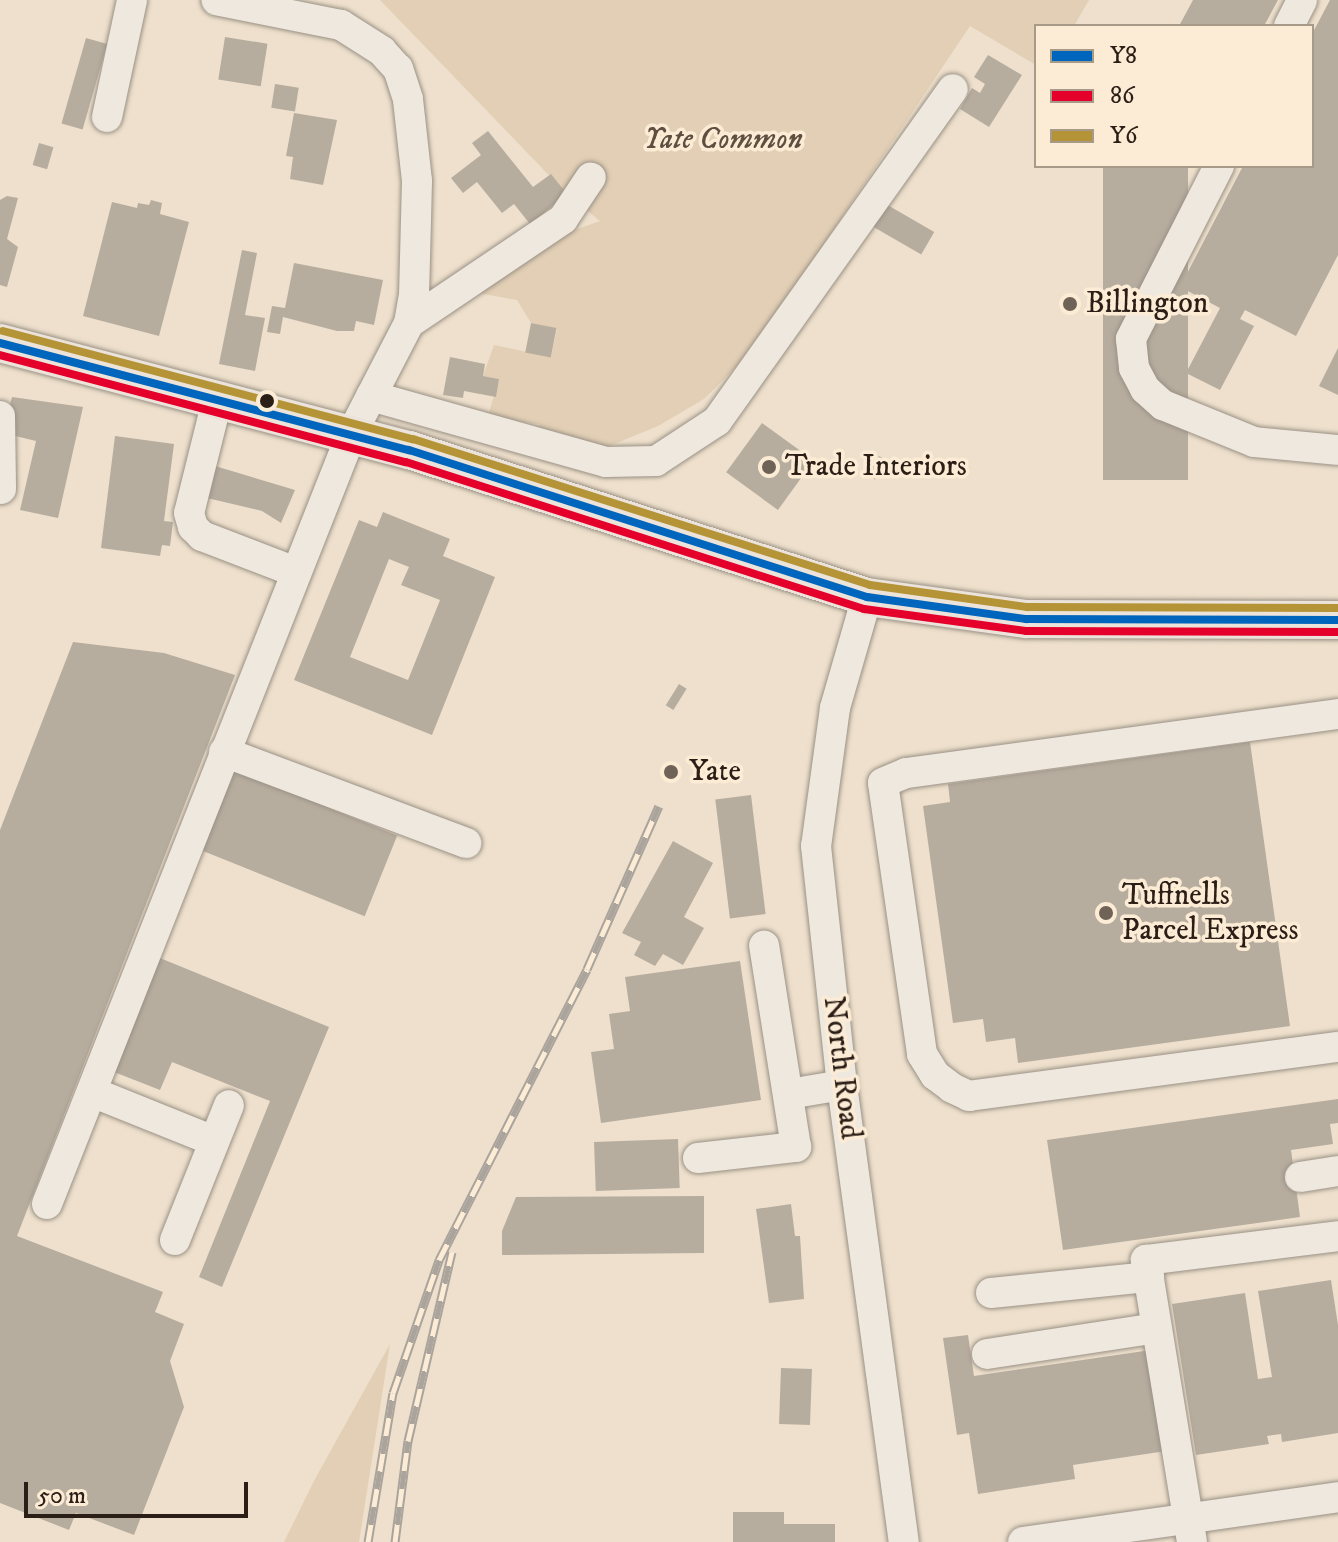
<!DOCTYPE html>
<html>
<head>
<meta charset="utf-8">
<style>
  body { margin:0 }
  #map { position:relative; width:1338px; height:1542px; overflow:hidden; background:#eee0cc; font-family:"IM FELL DW Pica",serif }
  div>[style] { position:absolute }
  [style*='--x'] { left:calc(var(--x)*1px); top:calc(var(--y)*1px); width:calc(var(--w)*1px); rotate:calc(var(--a)*1deg) }
  .green>* { inset:0; background:#e2cfb5 }
  .building>* { inset:0; background:#b7ad9f; transform-origin:0 0 }
  .roads { filter:drop-shadow(0 0 2px #9a9185) drop-shadow(0 0 2px #9a9185) }
  .minor>* { height:30px; margin:-15px; padding:0 15px; transform-origin:15px; border-radius:15px; background:#efe8df }
  .major>* { height:38px; margin:-19px; padding:0 19px; transform-origin:19px; border-radius:19px; background:#ece4da }
  .rail>* { height:9px; margin-top:-4.5px; transform-origin:0; background:repeating-linear-gradient(90deg,#fcecd5 0 18px,#aaa49c 0 36px); box-sizing:border-box; border-block:2px solid #aaa49c }
  .bus-1>* { height:8px; margin:-4px; padding:0 4px; transform-origin:4px; border-radius:4px; background:#0065bd }
  .bus-2>* { height:8px; margin:-4px; padding:0 4px; transform-origin:4px; border-radius:4px; background:#e4002b }
  .bus-3>* { height:8px; margin:-4px; padding:0 4px; transform-origin:4px; border-radius:4px; background:#b49436 }
  .dots>* { width:22px; height:22px; translate:-50% -50%; box-sizing:border-box; border:4px solid #fcecd5; border-radius:50% }
  span { translate:-50% -50%; white-space:nowrap; text-align:center; line-height:1.15; -webkit-text-stroke:7px #fcecd5; paint-order:stroke }
  .park-label { font-size:30px; color:#5f4f41; font-style:italic }
  .poi-label { font-size:30px; color:#2b1e17 }
  .left { translate:0 -50%; text-align:left }
  .street-label { font-size:30px; color:#2b1e17 }
  .legend { position:absolute; left:1034px; top:24px; width:280px; height:144px; box-sizing:border-box; background:#fcecd5; border:2px solid #a89a89; margin:0; padding:10px 14px; list-style:none; font-size:24px; color:#2b1e17 }
  .legend li { display:flex; align-items:center; gap:16px; height:40px }
  .legend b { width:40px; border:2px solid #a89a89 }
  .scale { position:absolute; left:24px; top:1482px; width:224px; height:36px; box-sizing:border-box; border:4px solid #2b1e17; border-top:0; padding-left:10px; font-size:24px; line-height:28px; white-space:nowrap; color:#2b1e17; -webkit-text-stroke:6px #fcecd5; paint-order:stroke }
</style>
</head>
<body>
<div id="map">
  <div class="green">
    <div style="clip-path:polygon(380px 0,1089px 0,1074px 26px,1036px 26px,1036px 65px,970px 26px,753px 350px,704px 399px,658px 426px,607px 447px,518px 430px,541px 425px,488px 416px,499px 379px,483px 376px,494px 345px,551px 357px,557px 329px,531px 323px,517px 300px,478px 293px,564px 234px,600px 221px,567px 194px)"></div>
    <div style="clip-path:polygon(390px 1344px,359px 1542px,284px 1542px,315px 1479px)"></div>
  </div>
  <div class="building">
    <div style="clip-path:polygon(1193px 0,1278px 0,1264px 26px,1179px 26px)"></div>
    <div style="clip-path:polygon(1330px 0,1338px 0,1338px 255px,1296px 336px,1245px 310px,1240px 319px,1254px 326px,1220px 390px,1186px 373px,1220px 308px,1180px 287px,1243px 166px,1312px 166px,1312px 34px)"></div>
    <div style="left:225px;top:37px;width:43px;height:43px;rotate:9deg"></div>
    <div style="left:86px;top:38px;width:22px;height:89px;rotate:16deg"></div>
    <div style="clip-path:polygon(988px 55px,1022px 75px,989px 127px,960px 109px,972px 88px,980px 93px,985px 84px,974px 77px)"></div>
    <div style="left:275px;top:84px;width:24px;height:24px;rotate:9deg"></div>
    <div style="clip-path:polygon(294px 113px,337px 120px,323px 185px,290px 179px,293px 157px,286px 156px)"></div>
    <div style="clip-path:polygon(488px 131px,533px 187px,551px 174px,567px 194px,530px 224px,514px 204px,502px 213px,477px 182px,463px 193px,451px 178px,481px 155px,472px 143px)"></div>
    <div style="left:39px;top:143px;width:15px;height:23px;rotate:16deg"></div>
    <div style="left:1103px;top:166px;width:85px;height:314px"></div>
    <div style="clip-path:polygon(7px 196px,18px 198px,7px 239px,18px 247px,7px 287px,0 285px,0 200px)"></div>
    <div style="clip-path:polygon(151px 200px,162px 203px,160px 214px,189px 222px,159px 336px,83px 316px,112px 202px,137px 208px,138px 203px,149px 205px)"></div>
    <div style="left:884px;top:203px;width:58px;height:26px;rotate:30deg"></div>
    <div style="clip-path:polygon(242px 250px,257px 253px,245px 315px,265px 318px,255px 371px,219px 364px)"></div>
    <div style="clip-path:polygon(294px 263px,383px 280px,374px 325px,356px 321px,354px 331px,337px 331px,283px 317px,280px 334px,267px 332px,272px 306px,285px 308px)"></div>
    <div style="left:531px;top:323px;width:26px;height:30px;rotate:11deg"></div>
    <div style="clip-path:polygon(1338px 348px,1338px 395px,1319px 386px)"></div>
    <div style="clip-path:polygon(450px 357px,485px 364px,483px 376px,499px 379px,496px 397px,464px 391px,463px 398px,443px 395px)"></div>
    <div style="clip-path:polygon(12px 397px,83px 407px,58px 518px,20px 510px,36px 441px,3px 433px)"></div>
    <div style="left:762px;top:423px;width:64px;height:61px;rotate:36deg"></div>
    <div style="clip-path:polygon(115px 436px,174px 444px,164px 521px,173px 522px,170px 546px,162px 545px,160px 556px,101px 548px)"></div>
    <div style="left:879px;top:456px;width:9px;height:22px;rotate:32deg"></div>
    <div style="clip-path:polygon(215px 466px,295px 490px,281px 523px,262px 511px,207px 498px)"></div>
    <div style="clip-path:polygon(evenodd,383px 512px,450px 539px,443px 556px,495px 577px,432px 735px,294px 680px,359px 520px,377px 527px,383px 512px,389px 559px,409px 567px,401px 585px,440px 600px,408px 680px,350px 657px,389px 559px)"></div>
    <div style="clip-path:polygon(73px 642px,164px 653px,235px 675px,17px 1236px,163px 1292px,155px 1312px,184px 1324px,170px 1361px,184px 1407px,134px 1535px,76px 1513px,69px 1530px,0 1503px,0 830px)"></div>
    <div style="left:679px;top:684px;width:9px;height:25px;rotate:32deg"></div>
    <div style="clip-path:polygon(1250px 742px,1290px 1026px,1018px 1063px,1015px 1038px,986px 1042px,983px 1019px,953px 1023px,923px 806px,950px 802px,948px 784px)"></div>
    <div style="left:235px;top:770px;width:175px;height:87px;rotate:22deg"></div>
    <div style="left:751px;top:795px;width:120px;height:36px;rotate:83deg"></div>
    <div style="clip-path:polygon(673px 841px,713px 863px,684px 917px,704px 928px,683px 965px,663px 954px,655px 966px,634px 955px,641px 942px,622px 933px)"></div>
    <div style="clip-path:polygon(155px 956px,329px 1027px,222px 1287px,199px 1277px,270px 1101px,172px 1062px,160px 1090px,109px 1070px)"></div>
    <div style="clip-path:polygon(740px 961px,761px 1100px,601px 1123px,591px 1052px,614px 1049px,609px 1014px,630px 1011px,625px 977px)"></div>
    <div style="clip-path:polygon(1338px 1099px,1338px 1123px,1330px 1124px,1333px 1144px,1291px 1150px,1300px 1217px,1063px 1250px,1047px 1140px)"></div>
    <div style="left:678px;top:1139px;width:49px;height:84px;rotate:88deg"></div>
    <div style="clip-path:polygon(704px 1196px,704px 1253px,502px 1255px,502px 1231px,516px 1197px)"></div>
    <div style="clip-path:polygon(791px 1204px,795px 1236px,800px 1236px,804px 1299px,769px 1303px,756px 1209px)"></div>
    <div style="clip-path:polygon(1331px 1280px,1338px 1325px,1338px 1433px,1282px 1442px,1281px 1434px,1267px 1436px,1269px 1444px,1196px 1455px,1172px 1304px,1245px 1293px,1258px 1379px,1272px 1377px,1258px 1291px)"></div>
    <div style="clip-path:polygon(968px 1335px,974px 1376px,1151px 1350px,1166px 1451px,1073px 1465px,1075px 1479px,978px 1494px,969px 1433px,957px 1435px,943px 1338px)"></div>
    <div style="left:781px;top:1368px;width:31px;height:56px;rotate:2deg"></div>
    <div style="clip-path:polygon(733px 1512px,784px 1512px,784px 1524px,835px 1524px,835px 1542px,733px 1542px)"></div>
  </div>
  <div class="roads">
    <div class="minor">
      <div style="--x:1289;--y:26;--w:29;--a:-63"></div>
      <div style="--x:107;--y:117;--w:120;--a:-77.9"></div>
      <div style="--x:1219;--y:166;--w:194;--a:117"></div>
      <div style="--x:1131;--y:339;--w:29;--a:84"></div>
      <div style="--x:1134;--y:368;--w:24;--a:62"></div>
      <div style="--x:1145;--y:389;--w:24;--a:42"></div>
      <div style="--x:1163;--y:405;--w:98;--a:22.1"></div>
      <div style="--x:1254;--y:442;--w:84;--a:5.4"></div>
      <div style="--x:409;--y:323;--w:186;--a:-34"></div>
      <div style="--x:563;--y:219;--w:50;--a:-56.3"></div>
      <div style="--x:371;--y:396;--w:244;--a:15.7"></div>
      <div style="--x:606;--y:462;--w:50;--a:-1.1"></div>
      <div style="--x:656;--y:461;--w:73;--a:-33.3"></div>
      <div style="--x:717;--y:421;--w:407;--a:-54.6"></div>
      <div style="--x:217;--y:401;--w:115;--a:104"></div>
      <div style="--x:189;--y:513;--w:15;--a:74"></div>
      <div style="--x:193;--y:527;--w:13;--a:45"></div>
      <div style="--x:202;--y:536;--w:101;--a:21"></div>
      <div style="--x:0;--y:416;--w:73;--a:89.2"></div>
      <div style="--x:867;--y:597;--w:116;--a:106.1"></div>
      <div style="--x:835;--y:708;--w:139;--a:97.8"></div>
      <div style="--x:816;--y:846;--w:240;--a:83.8"></div>
      <div style="--x:842;--y:1085;--w:461;--a:82.3"></div>
      <div style="--x:1338;--y:714;--w:436;--a:172.2"></div>
      <div style="--x:906;--y:773;--w:25;--a:157"></div>
      <div style="--x:883;--y:783;--w:274;--a:81.8"></div>
      <div style="--x:922;--y:1054;--w:25;--a:58"></div>
      <div style="--x:935;--y:1075;--w:21;--a:37"></div>
      <div style="--x:952;--y:1088;--w:19;--a:25"></div>
      <div style="--x:969;--y:1096;--w:372;--a:-7.6"></div>
      <div style="--x:224;--y:752;--w:259;--a:20.6"></div>
      <div style="--x:92;--y:1092;--w:131;--a:21.9"></div>
      <div style="--x:789;--y:1094;--w:54;--a:-9.6"></div>
      <div style="--x:698;--y:1158;--w:99;--a:-6.4"></div>
      <div style="--x:796;--y:1147;--w:204;--a:-99"></div>
      <div style="--x:1300;--y:1177;--w:38;--a:-9"></div>
      <div style="--x:47;--y:1204;--w:827;--a:-68.43"></div>
      <div style="--x:351;--y:435;--w:126;--a:-62.6"></div>
      <div style="--x:409;--y:323;--w:27;--a:-80"></div>
      <div style="--x:414;--y:296;--w:115;--a:-88.5"></div>
      <div style="--x:417;--y:181;--w:82;--a:-96.3"></div>
      <div style="--x:408;--y:99;--w:32;--a:-108"></div>
      <div style="--x:398;--y:69;--w:24;--a:-132"></div>
      <div style="--x:382;--y:51;--w:49;--a:-147.6"></div>
      <div style="--x:341;--y:25;--w:127;--a:-168.7"></div>
      <div style="--x:175;--y:1240;--w:145;--a:-68.2"></div>
      <div style="--x:991;--y:1293;--w:159;--a:-5.8"></div>
      <div style="--x:987;--y:1354;--w:171;--a:-8.7"></div>
      <div style="--x:1023;--y:1542;--w:318;--a:-8.1"></div>
      <div style="--x:1192;--y:1542;--w:286;--a:-99.3"></div>
      <div style="--x:1146;--y:1260;--w:193;--a:-7.1"></div>
    </div>
    <div class="major">
      <div style="--x:0;--y:343;--w:423;--a:14.7"></div>
      <div style="--x:409;--y:450;--w:481;--a:17.8"></div>
      <div style="--x:867;--y:597;--w:161;--a:7.9"></div>
      <div style="--x:1026;--y:619;--w:312;--a:0.2"></div>
    </div>
  </div>
  <div class="rail">
    <div style="--x:368;--y:1542;--w:151;--a:-80.5"></div>
    <div style="--x:393;--y:1393;--w:141;--a:-70.9"></div>
    <div style="--x:439;--y:1260;--w:326;--a:-63"></div>
    <div style="--x:587;--y:969;--w:178;--a:-66.2"></div>
    <div style="--x:395;--y:1542;--w:102;--a:-82.7"></div>
    <div style="--x:408;--y:1441;--w:194;--a:-76.9"></div>
  </div>
  <div class="bus-1">
    <div style="--x:0;--y:343;--w:423;--a:14.7"></div>
    <div style="--x:409;--y:450;--w:481;--a:17.8"></div>
    <div style="--x:867;--y:597;--w:161;--a:7.9"></div>
    <div style="--x:1026;--y:619;--w:312;--a:0.2"></div>
  </div>
  <div class="bus-2">
    <div style="--x:0;--y:355;--w:420;--a:14.8"></div>
    <div style="--x:406;--y:462;--w:481;--a:17.8"></div>
    <div style="--x:864;--y:609;--w:163;--a:7.7"></div>
    <div style="--x:1026;--y:631;--w:312;--a:0.2"></div>
  </div>
  <div class="bus-3">
    <div style="--x:3;--y:331;--w:424;--a:14.8"></div>
    <div style="--x:413;--y:439;--w:480;--a:17.7"></div>
    <div style="--x:870;--y:585;--w:159;--a:8"></div>
    <div style="--x:1027;--y:607;--w:311;--a:0.2"></div>
  </div>
  <div class="dots">
    <div style="left:1070px;top:304px;background:#6f6256"></div>
    <div style="left:267px;top:401px;background:#2b1e17"></div>
    <div style="left:769px;top:467px;background:#6f6256"></div>
    <div style="left:671px;top:772px;background:#6f6256"></div>
    <div style="left:1106px;top:913px;background:#6f6256"></div>
  </div>
  <div class="park-label">
    <span style="left:723px;top:140px">Yate Common</span>
  </div>
  <div class="poi-label">
    <span class="left" style="left:1086px;top:304px">Billington</span>
    <span class="left" style="left:785px;top:467px">Trade Interiors</span>
    <span class="left" style="left:689px;top:772px">Yate</span>
    <span class="left" style="left:1122px;top:913px">Tuffnells<br>Parcel Express</span>
  </div>
  <div class="street-label">
    <span style="left:841px;top:1068px;rotate:83deg">North Road</span>
  </div>
  <ul class="legend">
  <li><b style="height:10px;background:#0065bd"></b>Y8</li>
  <li><b style="height:10px;background:#e4002b"></b>86</li>
  <li><b style="height:10px;background:#b49436"></b>Y6</li>
  </ul>
  <div class="scale">50 m</div>
</div>
</body>
</html>
